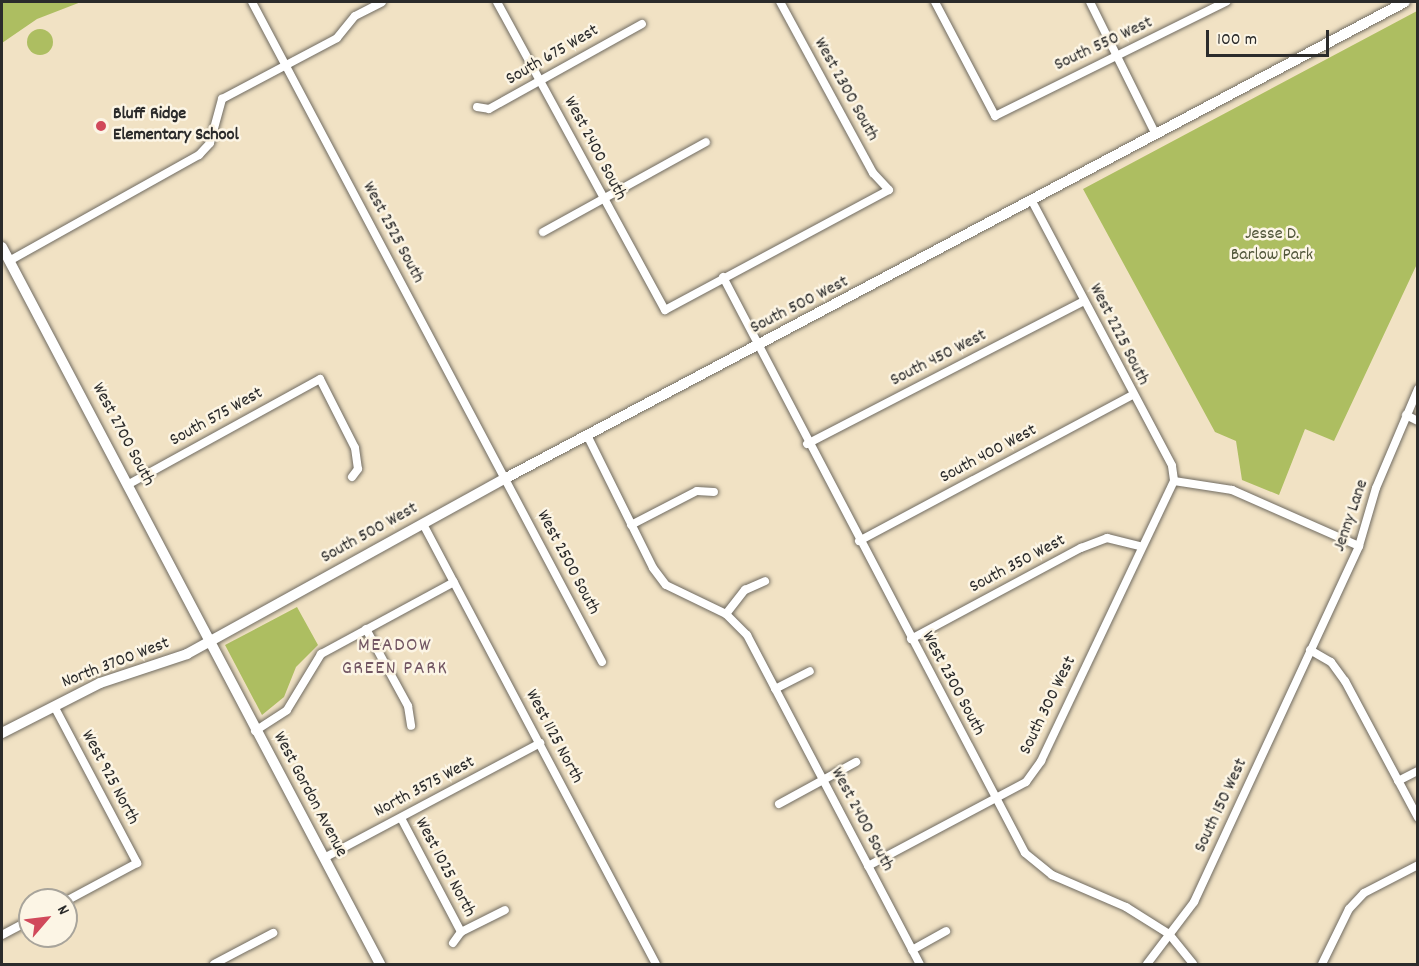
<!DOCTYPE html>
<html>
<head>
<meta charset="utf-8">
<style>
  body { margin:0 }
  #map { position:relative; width:1419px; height:966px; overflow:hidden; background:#f1e2c4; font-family:Dekko,sans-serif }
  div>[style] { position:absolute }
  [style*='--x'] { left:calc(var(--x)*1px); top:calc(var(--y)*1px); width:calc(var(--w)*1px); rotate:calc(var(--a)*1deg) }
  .green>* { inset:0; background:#adbe61 }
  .round { border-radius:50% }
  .roads { filter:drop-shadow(0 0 2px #706b61) drop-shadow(0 0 2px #706b61) }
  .street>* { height:8px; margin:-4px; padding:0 4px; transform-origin:4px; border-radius:4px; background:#fff }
  .secondary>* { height:10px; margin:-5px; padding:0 5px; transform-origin:5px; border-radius:5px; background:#fff }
  .dots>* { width:16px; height:16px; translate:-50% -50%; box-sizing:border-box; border:3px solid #fcf5e5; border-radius:50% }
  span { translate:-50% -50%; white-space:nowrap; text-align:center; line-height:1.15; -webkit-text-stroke:5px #fcf5e5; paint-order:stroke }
  .street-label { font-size:18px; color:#2b2b2b }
  .poi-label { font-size:18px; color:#2b2b2b; font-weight:700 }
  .left { translate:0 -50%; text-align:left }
  .park-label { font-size:18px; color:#52573b }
  .neighbourhood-label { font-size:20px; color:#725663; letter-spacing:1.5px }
  .frame { position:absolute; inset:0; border:3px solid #2b2b2b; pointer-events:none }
  .north { position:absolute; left:18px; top:888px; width:60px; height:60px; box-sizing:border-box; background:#fcf5e5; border:2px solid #a8a49b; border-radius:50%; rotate:62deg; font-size:16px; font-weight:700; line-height:24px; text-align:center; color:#2b2b2b }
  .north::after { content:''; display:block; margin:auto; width:21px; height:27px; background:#d1495b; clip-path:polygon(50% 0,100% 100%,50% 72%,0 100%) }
  .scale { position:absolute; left:1206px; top:30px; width:123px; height:27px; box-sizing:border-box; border:3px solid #2b2b2b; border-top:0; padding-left:8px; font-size:18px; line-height:21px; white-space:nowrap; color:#2b2b2b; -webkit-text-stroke:4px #fcf5e5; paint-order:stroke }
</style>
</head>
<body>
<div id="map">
  <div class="green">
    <div style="clip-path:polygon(2px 2px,81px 2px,37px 19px,2px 43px)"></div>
    <div style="clip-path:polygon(1417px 11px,1417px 264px,1334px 441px,1305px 429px,1279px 495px,1242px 480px,1236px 441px,1215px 432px,1083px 189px)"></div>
    <div class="round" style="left:27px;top:29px;width:26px;height:26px"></div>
    <div style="clip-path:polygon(297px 607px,318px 645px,296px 667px,284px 697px,262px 715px,225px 645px)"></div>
  </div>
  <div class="roads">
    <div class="street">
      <div style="--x:252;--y:2;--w:747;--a:62.06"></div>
      <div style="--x:497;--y:2;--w:351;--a:61.4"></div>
      <div style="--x:665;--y:310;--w:254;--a:-28.2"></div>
      <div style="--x:889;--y:190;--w:23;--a:-133"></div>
      <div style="--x:873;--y:173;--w:195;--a:-118.5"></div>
      <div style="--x:935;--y:2;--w:129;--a:62.2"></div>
      <div style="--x:995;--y:116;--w:258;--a:-26.3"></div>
      <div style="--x:1090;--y:2;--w:148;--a:63.6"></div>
      <div style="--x:477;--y:107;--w:12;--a:9"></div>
      <div style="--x:489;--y:109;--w:175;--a:-29.1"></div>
      <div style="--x:1033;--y:203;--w:297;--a:62.1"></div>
      <div style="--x:1172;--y:466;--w:15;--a:82"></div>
      <div style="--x:543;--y:232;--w:186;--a:-28.9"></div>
      <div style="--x:9;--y:261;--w:218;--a:-29.2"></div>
      <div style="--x:199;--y:155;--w:16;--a:-47"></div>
      <div style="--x:210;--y:143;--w:46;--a:-74.7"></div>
      <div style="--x:222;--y:99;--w:130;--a:-27.9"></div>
      <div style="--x:337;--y:38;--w:28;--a:-51"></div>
      <div style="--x:355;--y:16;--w:30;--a:-27"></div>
      <div style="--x:723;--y:277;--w:650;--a:62.33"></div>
      <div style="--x:1025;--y:853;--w:35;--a:39"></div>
      <div style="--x:1052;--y:875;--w:81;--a:23.4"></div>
      <div style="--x:1126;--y:907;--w:51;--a:32.1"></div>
      <div style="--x:1169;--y:934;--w:38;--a:51"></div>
      <div style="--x:1406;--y:415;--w:13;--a:27"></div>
      <div style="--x:587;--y:435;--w:148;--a:63.6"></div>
      <div style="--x:653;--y:568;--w:21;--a:53"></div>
      <div style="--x:666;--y:585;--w:67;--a:25.8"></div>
      <div style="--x:726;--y:614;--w:30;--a:45"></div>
      <div style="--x:747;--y:635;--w:372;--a:62.3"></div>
      <div style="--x:807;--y:444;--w:312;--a:-27.3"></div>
      <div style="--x:1174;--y:481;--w:59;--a:8.8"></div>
      <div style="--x:1232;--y:490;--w:139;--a:23.8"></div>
      <div style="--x:129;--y:484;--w:218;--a:-28.8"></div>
      <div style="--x:320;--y:379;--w:77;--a:63.1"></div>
      <div style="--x:355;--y:448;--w:21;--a:82"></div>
      <div style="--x:358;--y:469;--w:10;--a:127"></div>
      <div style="--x:423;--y:524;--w:498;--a:62.1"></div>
      <div style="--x:631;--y:525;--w:74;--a:-27.3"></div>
      <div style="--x:697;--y:491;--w:17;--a:3"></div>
      <div style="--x:859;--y:541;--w:310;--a:-28.1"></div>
      <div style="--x:726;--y:614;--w:31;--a:-52"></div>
      <div style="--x:745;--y:590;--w:22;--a:-24"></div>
      <div style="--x:366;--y:629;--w:88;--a:61.4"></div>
      <div style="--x:408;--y:706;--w:20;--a:81"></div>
      <div style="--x:911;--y:639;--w:193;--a:-28.2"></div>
      <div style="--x:1081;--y:548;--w:28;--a:-21"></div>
      <div style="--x:1107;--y:538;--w:36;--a:14"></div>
      <div style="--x:1310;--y:650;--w:24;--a:30"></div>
      <div style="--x:1331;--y:662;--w:24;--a:54"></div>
      <div style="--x:1345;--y:681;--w:155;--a:61.9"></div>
      <div style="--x:775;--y:689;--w:39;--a:-27"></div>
      <div style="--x:54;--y:706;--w:178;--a:62.1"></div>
      <div style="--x:137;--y:863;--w:81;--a:151.8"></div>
      <div style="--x:255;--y:731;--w:38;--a:-33"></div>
      <div style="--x:287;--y:710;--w:66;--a:-58.7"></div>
      <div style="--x:321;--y:654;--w:151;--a:-28.4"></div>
      <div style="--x:1398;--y:781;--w:22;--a:-27"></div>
      <div style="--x:779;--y:804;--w:88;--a:-28.6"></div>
      <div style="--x:401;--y:818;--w:129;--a:62.2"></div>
      <div style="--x:324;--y:858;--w:245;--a:-28"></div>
      <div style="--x:868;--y:866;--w:179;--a:-28"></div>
      <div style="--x:1026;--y:782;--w:26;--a:-54"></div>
      <div style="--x:1041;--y:761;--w:310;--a:-64.6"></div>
      <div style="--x:2;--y:935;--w:32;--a:-28"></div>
      <div style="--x:453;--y:943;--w:14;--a:-54"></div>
      <div style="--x:461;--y:932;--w:49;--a:-26.6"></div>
      <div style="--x:912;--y:950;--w:39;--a:-29"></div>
      <div style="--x:214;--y:964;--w:67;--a:-27.7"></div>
      <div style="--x:1147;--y:964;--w:78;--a:-52.8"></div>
      <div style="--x:1194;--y:902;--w:392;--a:-65.1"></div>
      <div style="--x:1359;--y:546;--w:60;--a:-73.7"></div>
      <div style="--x:1376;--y:488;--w:108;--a:-67"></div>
      <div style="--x:1322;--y:964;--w:61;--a:-63.9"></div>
      <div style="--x:1349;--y:909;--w:22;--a:-47"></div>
      <div style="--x:1364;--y:893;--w:61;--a:-27.4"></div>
    </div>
    <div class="secondary">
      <div style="--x:2;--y:247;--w:811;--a:62.2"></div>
      <div style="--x:2;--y:733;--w:110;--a:-27"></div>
      <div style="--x:100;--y:683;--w:92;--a:-18.4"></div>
      <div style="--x:187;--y:654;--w:364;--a:-28.9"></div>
      <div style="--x:506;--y:478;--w:1017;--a:-27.9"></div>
    </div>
  </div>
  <div class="dots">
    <div style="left:101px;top:126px;background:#d1495b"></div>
  </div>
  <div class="street-label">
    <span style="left:1104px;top:45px;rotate:-25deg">South 550 West</span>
    <span style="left:553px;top:56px;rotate:-30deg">South 675 West</span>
    <span style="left:845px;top:90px;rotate:61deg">West 2300 South</span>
    <span style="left:594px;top:149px;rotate:62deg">West 2400 South</span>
    <span style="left:392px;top:233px;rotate:62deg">West 2525 South</span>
    <span style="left:800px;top:306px;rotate:-27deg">South 500 West</span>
    <span style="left:1118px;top:335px;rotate:63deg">West 2225 South</span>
    <span style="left:939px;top:359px;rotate:-27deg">South 450 West</span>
    <span style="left:217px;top:418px;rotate:-29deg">South 575 West</span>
    <span style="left:122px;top:435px;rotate:62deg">West 2700 South</span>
    <span style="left:989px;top:455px;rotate:-28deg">South 400 West</span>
    <span style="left:1352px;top:516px;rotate:-71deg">Jenny Lane</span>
    <span style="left:370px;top:534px;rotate:-29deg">South 500 West</span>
    <span style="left:567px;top:563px;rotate:62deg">West 2500 South</span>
    <span style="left:1018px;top:565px;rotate:-28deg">South 350 West</span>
    <span style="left:116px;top:664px;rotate:-21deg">North 3700 West</span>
    <span style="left:952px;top:684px;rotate:62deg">West 2300 South</span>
    <span style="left:1049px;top:706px;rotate:-64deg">South 300 West</span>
    <span style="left:553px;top:737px;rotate:62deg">West 1125 North</span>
    <span style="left:109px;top:778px;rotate:62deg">West 925 North</span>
    <span style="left:425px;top:788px;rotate:-28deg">North 3575 West</span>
    <span style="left:309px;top:795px;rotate:62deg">West Gordon Avenue</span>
    <span style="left:1222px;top:806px;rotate:-65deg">South 150 West</span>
    <span style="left:861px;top:820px;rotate:62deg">West 2400 South</span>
    <span style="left:444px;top:868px;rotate:62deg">West 1025 North</span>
  </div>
  <div class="poi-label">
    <span class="left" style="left:113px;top:126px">Bluff Ridge<br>Elementary School</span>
  </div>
  <div class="park-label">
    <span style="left:1272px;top:246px">Jesse D.<br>Barlow Park</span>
  </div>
  <div class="neighbourhood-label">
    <span style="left:395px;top:658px">MEADOW<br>GREEN PARK</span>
  </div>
  <div class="frame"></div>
  <div class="north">N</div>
  <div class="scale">100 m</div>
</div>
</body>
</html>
